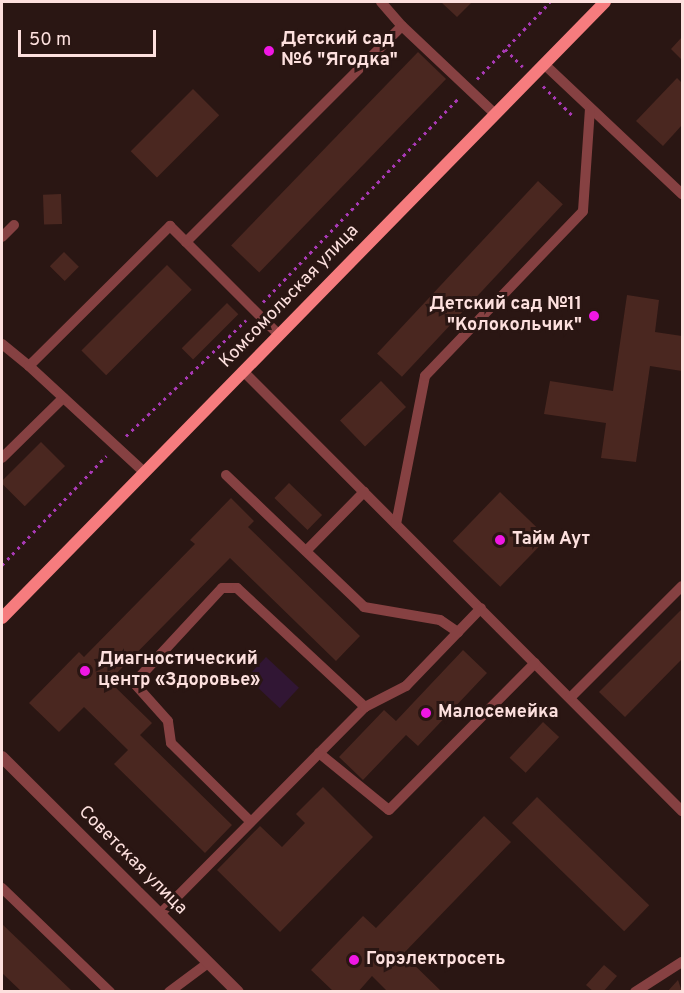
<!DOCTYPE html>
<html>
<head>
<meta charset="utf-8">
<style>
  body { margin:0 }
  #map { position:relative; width:684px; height:993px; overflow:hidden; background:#2a1613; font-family:Overpass,sans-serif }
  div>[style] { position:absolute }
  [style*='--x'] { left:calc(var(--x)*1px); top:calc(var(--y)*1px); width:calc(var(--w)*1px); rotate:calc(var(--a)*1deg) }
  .green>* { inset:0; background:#311634; transform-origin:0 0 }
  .building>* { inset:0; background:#4a2720; transform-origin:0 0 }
  .path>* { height:3px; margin-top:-1.5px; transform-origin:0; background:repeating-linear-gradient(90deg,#a939b6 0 3px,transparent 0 7.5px) }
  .service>* { height:10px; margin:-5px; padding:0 5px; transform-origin:5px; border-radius:5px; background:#864142 }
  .tertiary>* { height:12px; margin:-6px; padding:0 6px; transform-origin:6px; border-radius:6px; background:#864142 }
  .secondary>* { height:12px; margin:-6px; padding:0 6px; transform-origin:6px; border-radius:6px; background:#f67c7e }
  .dots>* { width:16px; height:16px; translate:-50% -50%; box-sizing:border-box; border:3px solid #2a1613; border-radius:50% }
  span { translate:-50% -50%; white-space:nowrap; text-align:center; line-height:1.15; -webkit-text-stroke:6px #2a1613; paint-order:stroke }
  .poi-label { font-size:18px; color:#fde0de; font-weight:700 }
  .left { translate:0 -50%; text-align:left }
  .right { translate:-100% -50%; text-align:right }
  .street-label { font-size:18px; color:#fde0de }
  .frame { position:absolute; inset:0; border:3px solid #fde0de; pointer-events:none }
  .scale { position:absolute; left:18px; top:30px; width:138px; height:27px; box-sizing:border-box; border:3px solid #fde0de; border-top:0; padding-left:8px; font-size:18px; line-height:21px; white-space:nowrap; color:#fde0de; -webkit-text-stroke:4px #2a1613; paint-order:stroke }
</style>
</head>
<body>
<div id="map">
  <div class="green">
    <div style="left:266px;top:657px;width:45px;height:28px;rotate:43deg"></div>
  </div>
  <div class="building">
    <div style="clip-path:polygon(441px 2px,472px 2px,457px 17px)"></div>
    <div style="clip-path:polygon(682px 37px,682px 60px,671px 49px)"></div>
    <div style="left:418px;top:52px;width:39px;height:269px;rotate:44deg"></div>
    <div style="clip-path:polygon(677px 78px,682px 83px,682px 125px,663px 146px,636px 121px)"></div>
    <div style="left:193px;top:89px;width:37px;height:88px;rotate:45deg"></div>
    <div style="left:538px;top:181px;width:34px;height:236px;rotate:43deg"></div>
    <div style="left:61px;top:194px;width:30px;height:18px;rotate:88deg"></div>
    <div style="left:64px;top:252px;width:21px;height:20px;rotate:45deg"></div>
    <div style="left:167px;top:265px;width:35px;height:121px;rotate:45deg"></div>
    <div style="clip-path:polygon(627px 295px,659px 300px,655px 332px,682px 336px,682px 371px,650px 366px,636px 462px,601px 458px,606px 423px,544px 414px,550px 381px,613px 391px)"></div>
    <div style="left:227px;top:303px;width:16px;height:64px;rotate:45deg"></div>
    <div style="left:381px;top:381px;width:36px;height:57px;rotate:46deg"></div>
    <div style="left:41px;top:442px;width:34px;height:57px;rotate:45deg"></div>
    <div style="left:289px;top:483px;width:46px;height:21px;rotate:44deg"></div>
    <div style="left:500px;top:492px;width:66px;height:68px;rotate:44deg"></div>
    <div style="clip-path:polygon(231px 498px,254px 521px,248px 527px,360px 636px,336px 661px,230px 558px,109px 681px,152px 723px,140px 735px,232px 825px,205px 853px,114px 764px,128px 750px,84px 707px,59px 732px,29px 703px,79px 652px,84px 657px,195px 544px,190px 540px)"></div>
    <div style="clip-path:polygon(682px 609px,682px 659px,625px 717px,599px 692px)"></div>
    <div style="clip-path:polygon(463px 650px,487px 673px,418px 746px,406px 735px,363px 780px,339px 757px,384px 710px,396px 721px)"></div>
    <div style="left:543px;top:722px;width:22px;height:49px;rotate:43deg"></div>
    <div style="clip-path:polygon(323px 787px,373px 837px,280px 932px,217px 870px,260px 826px,282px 847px,305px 823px,296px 814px)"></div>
    <div style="left:537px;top:797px;width:156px;height:36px;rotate:44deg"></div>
    <div style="clip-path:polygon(484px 816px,511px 842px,403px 954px,442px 992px,388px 992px,372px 976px,358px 992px,334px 992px,311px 970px,363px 916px,376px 928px)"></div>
    <div style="clip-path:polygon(2px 924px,73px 992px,22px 992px,2px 973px)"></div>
    <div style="clip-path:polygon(604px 965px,617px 976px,603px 992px,594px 992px,586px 985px)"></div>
    <div style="clip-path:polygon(678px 980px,682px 992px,667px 992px)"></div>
  </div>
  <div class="path">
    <div style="--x:505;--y:49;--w:25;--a:45"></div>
    <div style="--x:477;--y:79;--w:106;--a:-46.5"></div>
    <div style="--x:543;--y:86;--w:44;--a:45"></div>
    <div style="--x:263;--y:302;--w:281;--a:-46.2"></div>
    <div style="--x:126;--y:436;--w:167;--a:-44"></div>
    <div style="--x:2;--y:565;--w:151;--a:-46.3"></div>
  </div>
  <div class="service">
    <div style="--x:381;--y:2;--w:32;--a:49"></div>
    <div style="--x:544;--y:64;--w:190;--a:43.3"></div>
    <div style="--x:2;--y:237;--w:17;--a:-45"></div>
    <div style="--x:186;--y:242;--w:132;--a:45"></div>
    <div style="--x:2;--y:344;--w:35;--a:39"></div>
    <div style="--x:243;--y:371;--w:622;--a:45.07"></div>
    <div style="--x:2;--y:458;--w:86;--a:-44.5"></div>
    <div style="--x:144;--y:472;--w:156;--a:-137.3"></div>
    <div style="--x:29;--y:366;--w:199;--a:-44.8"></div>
    <div style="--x:170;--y:226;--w:23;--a:45"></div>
    <div style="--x:186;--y:242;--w:305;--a:-45"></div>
    <div style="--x:402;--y:26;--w:128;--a:43.4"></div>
    <div style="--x:226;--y:475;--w:191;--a:43.7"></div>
    <div style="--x:364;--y:607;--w:77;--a:9.7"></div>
    <div style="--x:440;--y:620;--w:22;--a:34"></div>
    <div style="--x:396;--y:524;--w:151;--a:-78.9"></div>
    <div style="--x:425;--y:376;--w:228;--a:-46.2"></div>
    <div style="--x:583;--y:211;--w:103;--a:-86.1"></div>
    <div style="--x:306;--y:551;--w:83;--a:-45.5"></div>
    <div style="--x:570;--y:698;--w:158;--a:-45"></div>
    <div style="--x:319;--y:753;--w:90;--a:39.2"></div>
    <div style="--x:389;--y:810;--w:207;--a:-45.2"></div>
    <div style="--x:250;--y:821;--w:111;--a:-135.4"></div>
    <div style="--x:171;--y:743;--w:22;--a:-98"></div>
    <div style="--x:168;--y:721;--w:51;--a:-131.8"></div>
    <div style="--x:134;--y:683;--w:129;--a:-47.2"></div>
    <div style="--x:222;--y:588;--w:15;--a:0"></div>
    <div style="--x:237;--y:588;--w:175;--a:42.9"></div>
    <div style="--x:2;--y:888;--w:150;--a:43.9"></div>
    <div style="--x:160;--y:914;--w:291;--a:-45.3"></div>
    <div style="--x:365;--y:707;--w:46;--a:-27.1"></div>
    <div style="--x:406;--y:686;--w:108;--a:-46.1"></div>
    <div style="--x:169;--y:992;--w:49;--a:-36.6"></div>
    <div style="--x:635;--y:992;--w:56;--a:-32.6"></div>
  </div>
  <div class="tertiary">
    <div style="--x:2;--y:757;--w:333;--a:44.9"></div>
  </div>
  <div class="secondary">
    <div style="--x:2;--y:618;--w:862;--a:-45.61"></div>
  </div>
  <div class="dots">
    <div style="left:269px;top:51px;background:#f017e4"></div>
    <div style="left:594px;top:316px;background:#f017e4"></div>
    <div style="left:500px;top:540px;background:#f017e4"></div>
    <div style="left:85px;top:671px;background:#f017e4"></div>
    <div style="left:426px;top:713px;background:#f017e4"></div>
    <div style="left:354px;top:960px;background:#f017e4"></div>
  </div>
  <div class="poi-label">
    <span class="left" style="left:281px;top:51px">Детский сад<br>№6 "Ягодка"</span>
    <span class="right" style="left:582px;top:316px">Детский сад №11<br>"Колокольчик"</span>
    <span class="left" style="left:512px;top:540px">Тайм Аут</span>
    <span class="left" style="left:98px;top:671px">Диагностический<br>центр «Здоровье»</span>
    <span class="left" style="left:438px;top:713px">Малосемейка</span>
    <span class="left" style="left:366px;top:960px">Горэлектросеть</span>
  </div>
  <div class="street-label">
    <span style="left:290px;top:297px;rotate:-46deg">Комсомольская улица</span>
    <span style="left:132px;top:861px;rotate:45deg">Советская улица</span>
  </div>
  <div class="frame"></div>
  <div class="scale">50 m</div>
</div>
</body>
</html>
